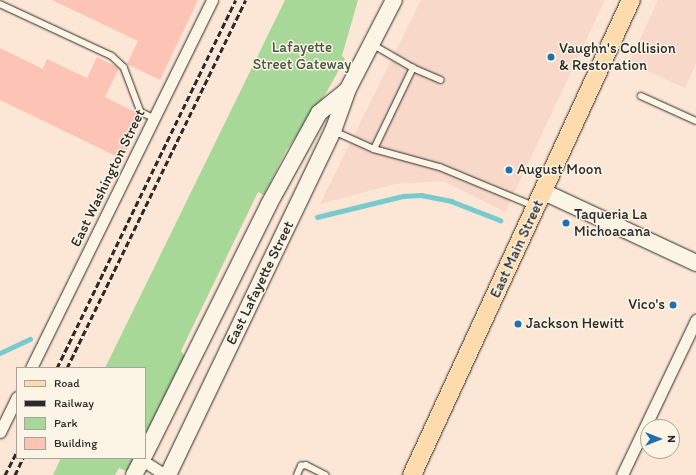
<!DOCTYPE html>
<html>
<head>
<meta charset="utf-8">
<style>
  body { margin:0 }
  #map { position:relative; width:696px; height:475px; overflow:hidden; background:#fce6d6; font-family:Itim,sans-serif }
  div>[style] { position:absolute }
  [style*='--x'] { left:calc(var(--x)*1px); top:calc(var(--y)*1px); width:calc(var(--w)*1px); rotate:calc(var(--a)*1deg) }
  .built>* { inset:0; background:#f8d8c9 }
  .green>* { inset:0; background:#a8d897 }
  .stream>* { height:4.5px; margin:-2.25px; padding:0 2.25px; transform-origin:2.25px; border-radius:2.25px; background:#79cacf }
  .building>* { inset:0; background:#fdc3b4 }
  .roads { filter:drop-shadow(0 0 1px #2b2b2b) drop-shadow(0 0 1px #2b2b2b) }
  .lane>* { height:5.5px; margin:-2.75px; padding:0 2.75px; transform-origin:2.75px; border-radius:2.75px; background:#fcf5e5 }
  .street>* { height:11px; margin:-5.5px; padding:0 5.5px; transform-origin:5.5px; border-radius:5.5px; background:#fcf5e5 }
  .secondary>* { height:16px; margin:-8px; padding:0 8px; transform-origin:8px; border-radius:8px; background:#fcf5e5 }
  .primary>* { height:18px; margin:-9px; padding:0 9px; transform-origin:9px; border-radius:9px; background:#fedbac }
  .rail>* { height:3px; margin-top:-1.5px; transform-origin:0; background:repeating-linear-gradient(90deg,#2b2b2b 0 6px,transparent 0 9px) }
  .dots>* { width:11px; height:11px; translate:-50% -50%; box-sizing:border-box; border:2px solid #fcf5e5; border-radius:50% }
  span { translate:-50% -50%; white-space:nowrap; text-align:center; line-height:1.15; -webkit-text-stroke:3px #fcf5e5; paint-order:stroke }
  .park-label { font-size:15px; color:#4a5646 }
  .poi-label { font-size:15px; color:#2b2b2b }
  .left { translate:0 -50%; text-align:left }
  .right { translate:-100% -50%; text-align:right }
  .street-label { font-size:15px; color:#2b2b2b }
  .legend { position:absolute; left:16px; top:367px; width:130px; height:92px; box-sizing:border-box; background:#fcf5e5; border:1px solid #a8a49b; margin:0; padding:5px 7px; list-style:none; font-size:12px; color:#2b2b2b }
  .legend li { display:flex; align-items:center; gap:8px; height:20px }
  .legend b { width:20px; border:1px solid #a8a49b }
  .north { position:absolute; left:640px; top:419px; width:40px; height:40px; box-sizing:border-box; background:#fcf5e5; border:1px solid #a8a49b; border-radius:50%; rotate:90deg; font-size:11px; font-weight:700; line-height:16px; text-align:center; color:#2b2b2b }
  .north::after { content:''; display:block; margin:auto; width:14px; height:18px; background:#1f6fb2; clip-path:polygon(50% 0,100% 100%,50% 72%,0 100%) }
</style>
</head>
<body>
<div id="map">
  <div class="built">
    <div style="clip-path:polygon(421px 0,605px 0,505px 212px,443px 181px,395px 184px,320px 204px)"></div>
    <div style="clip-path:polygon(658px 0,696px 0,696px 64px,685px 88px,629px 63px)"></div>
  </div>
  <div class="green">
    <div style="clip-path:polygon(285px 0,358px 0,342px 56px,345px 59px,325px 95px,286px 151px,264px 195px,258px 192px,181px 351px,185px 357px,145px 440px,145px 368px,105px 368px)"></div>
    <div style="clip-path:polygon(61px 458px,136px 458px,129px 472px,119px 468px,115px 475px,53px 475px)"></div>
  </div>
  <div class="stream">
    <div style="--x:317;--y:217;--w:89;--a:-13.7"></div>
    <div style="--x:403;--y:196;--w:18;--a:-3"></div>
    <div style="--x:421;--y:195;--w:31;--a:11"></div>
    <div style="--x:451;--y:201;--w:53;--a:21.2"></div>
    <div style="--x:0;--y:353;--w:33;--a:-25"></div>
  </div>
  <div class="building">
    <div style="clip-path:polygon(52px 0,198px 0,160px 80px,127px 64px,138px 41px)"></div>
    <div style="clip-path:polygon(0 48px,43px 69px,47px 59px,87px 78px,97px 57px,119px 68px,105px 97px,135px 112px,137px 128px,122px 159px,0 100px)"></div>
  </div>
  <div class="roads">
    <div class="lane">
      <div style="--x:0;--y:4;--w:123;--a:24.9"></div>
      <div style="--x:112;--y:56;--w:16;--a:43"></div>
      <div style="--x:124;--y:67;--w:48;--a:69.3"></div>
      <div style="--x:141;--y:112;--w:14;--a:25"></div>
      <div style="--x:372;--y:44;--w:48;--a:30.3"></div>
      <div style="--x:641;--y:96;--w:60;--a:24.4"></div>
      <div style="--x:334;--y:131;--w:44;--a:24.2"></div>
      <div style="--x:374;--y:149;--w:68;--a:15.3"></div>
      <div style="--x:440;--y:167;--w:102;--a:22.5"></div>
      <div style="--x:374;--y:149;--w:90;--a:-64.3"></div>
      <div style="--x:413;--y:68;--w:30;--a:23"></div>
      <div style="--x:297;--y:475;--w:10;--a:-66"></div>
      <div style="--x:301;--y:466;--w:5;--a:-11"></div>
      <div style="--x:306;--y:465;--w:22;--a:27"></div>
    </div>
    <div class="street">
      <div style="--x:31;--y:368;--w:410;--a:-63.8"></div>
      <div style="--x:0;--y:432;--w:39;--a:-64"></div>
      <div style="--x:142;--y:460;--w:27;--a:33"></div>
      <div style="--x:622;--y:475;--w:172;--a:-64.5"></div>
    </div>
    <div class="secondary">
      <div style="--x:544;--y:192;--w:168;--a:25"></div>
      <div style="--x:145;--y:454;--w:279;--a:-63.6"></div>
      <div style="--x:269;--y:204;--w:104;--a:-61.2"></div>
      <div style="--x:319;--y:113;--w:36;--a:-39"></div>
      <div style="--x:134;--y:475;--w:19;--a:-62"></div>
      <div style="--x:168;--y:475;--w:382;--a:-64.4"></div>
      <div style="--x:333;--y:131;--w:45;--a:-70.3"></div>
      <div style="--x:348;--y:89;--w:100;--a:-62.7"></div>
    </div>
    <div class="primary">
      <div style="--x:412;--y:475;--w:523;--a:-65.25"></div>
    </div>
  </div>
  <div class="rail">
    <div style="--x:57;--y:368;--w:409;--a:-64.1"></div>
    <div style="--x:67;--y:368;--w:409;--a:-64.1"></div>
    <div style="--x:5;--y:475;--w:27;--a:-63"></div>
    <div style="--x:15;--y:475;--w:19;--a:-65"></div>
  </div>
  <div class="dots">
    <div style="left:551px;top:57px;background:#1f6fb2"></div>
    <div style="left:509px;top:170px;background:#1f6fb2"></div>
    <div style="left:566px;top:223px;background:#1f6fb2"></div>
    <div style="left:673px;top:305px;background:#1f6fb2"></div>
    <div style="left:518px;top:324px;background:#1f6fb2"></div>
  </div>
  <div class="park-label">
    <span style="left:302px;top:56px">Lafayette<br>Street Gateway</span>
  </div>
  <div class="poi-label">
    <span class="left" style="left:559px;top:57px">Vaughn's Collision<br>&amp; Restoration</span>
    <span class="left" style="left:517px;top:170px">August Moon</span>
    <span class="left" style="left:574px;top:223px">Taqueria La<br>Michoacana</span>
    <span class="right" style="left:665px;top:305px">Vico's</span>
    <span class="left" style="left:526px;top:324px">Jackson Hewitt</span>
  </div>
  <div class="street-label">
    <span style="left:108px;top:178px;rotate:-64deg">East Washington Street</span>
    <span style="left:517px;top:249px;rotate:-65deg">East Main Street</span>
    <span style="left:260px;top:283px;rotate:-64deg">East Lafayette Street</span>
  </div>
  <ul class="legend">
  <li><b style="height:5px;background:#fedbac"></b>Road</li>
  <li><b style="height:5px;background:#2b2b2b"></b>Railway</li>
  <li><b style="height:11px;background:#a8d897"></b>Park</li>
  <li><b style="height:11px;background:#fdc3b4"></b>Building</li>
  </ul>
  <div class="north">N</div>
</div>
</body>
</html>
